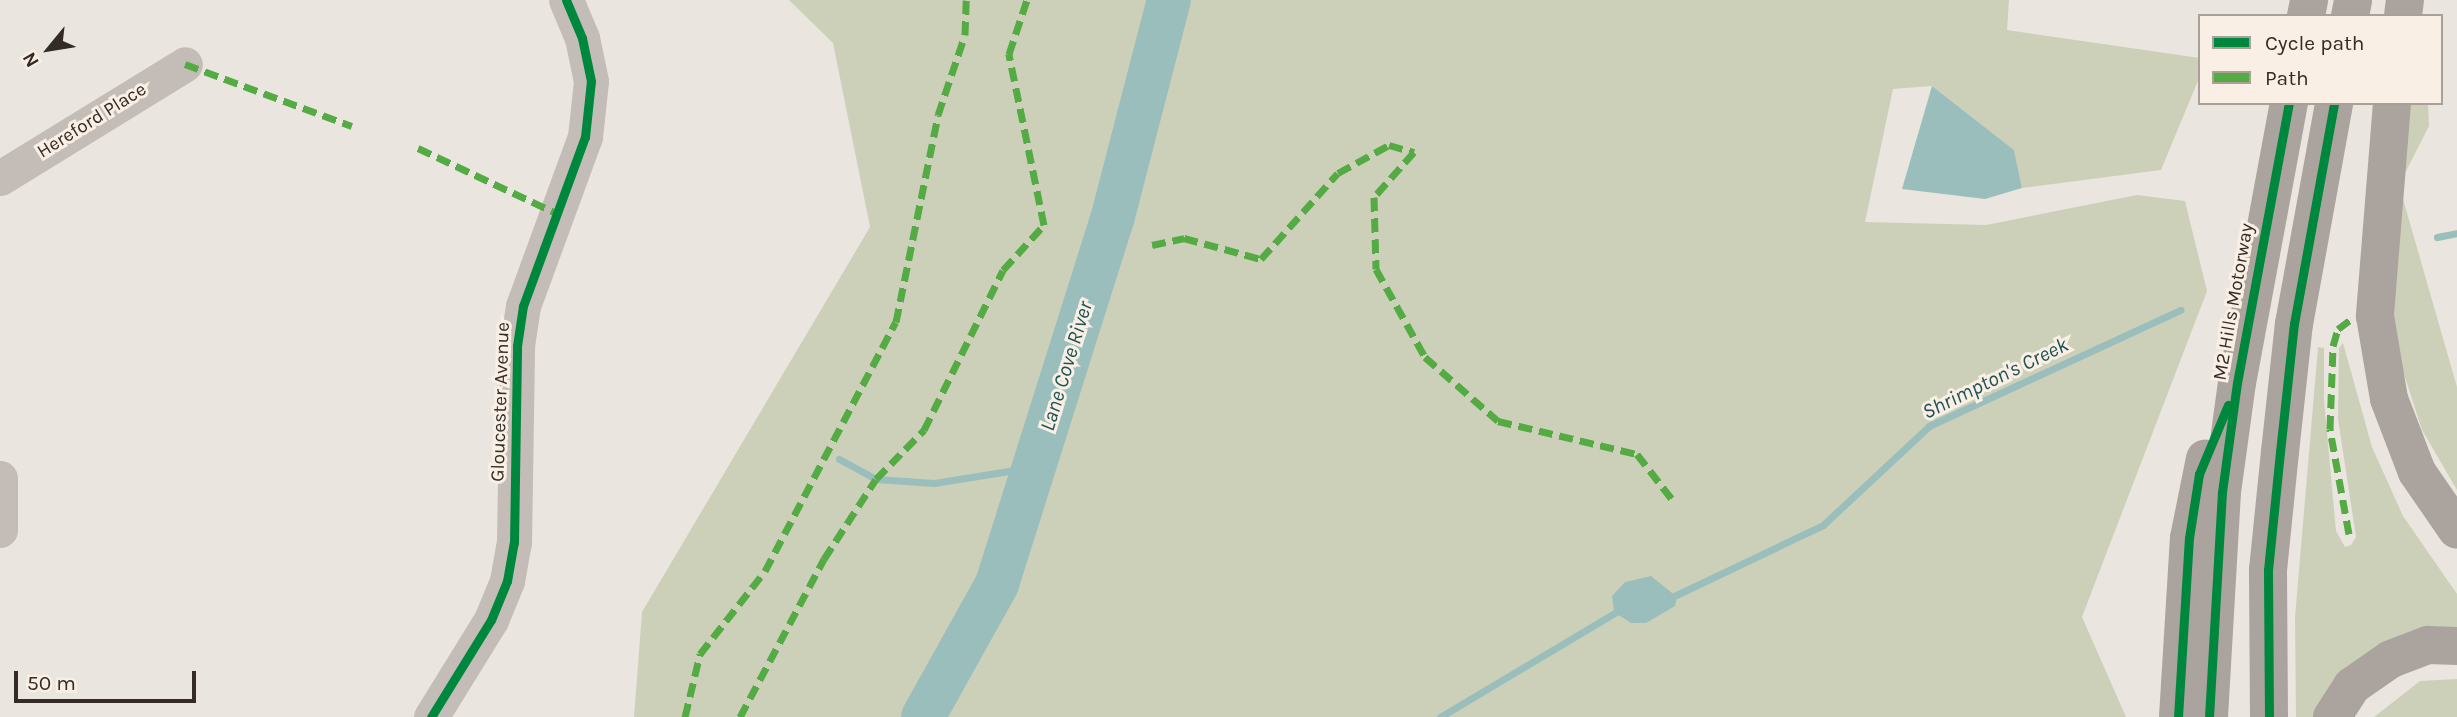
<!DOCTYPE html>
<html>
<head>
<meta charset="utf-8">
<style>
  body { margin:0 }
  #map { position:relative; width:2457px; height:717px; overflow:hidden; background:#ebe5df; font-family:Karla,sans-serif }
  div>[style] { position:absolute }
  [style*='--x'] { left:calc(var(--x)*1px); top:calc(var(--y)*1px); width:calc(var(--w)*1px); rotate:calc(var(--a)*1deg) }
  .green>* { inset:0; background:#cdd0b8 }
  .water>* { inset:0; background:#9abebc }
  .stream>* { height:7px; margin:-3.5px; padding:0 3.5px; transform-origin:3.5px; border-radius:3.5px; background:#9abebc }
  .river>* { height:44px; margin:-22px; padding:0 22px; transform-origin:22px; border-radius:22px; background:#9abebc }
  .minor>* { height:35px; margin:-17.5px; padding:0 17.5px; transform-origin:17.5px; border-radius:17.5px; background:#c4bdb7 }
  .highway>* { height:38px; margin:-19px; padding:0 19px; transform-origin:19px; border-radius:19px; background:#aaa39e }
  .quiet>* { height:7px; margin-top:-3.5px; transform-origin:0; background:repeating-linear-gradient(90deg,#54ab44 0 14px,transparent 0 21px) }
  .cycleway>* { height:9px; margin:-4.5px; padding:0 4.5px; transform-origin:4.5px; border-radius:4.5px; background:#00873e }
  span { translate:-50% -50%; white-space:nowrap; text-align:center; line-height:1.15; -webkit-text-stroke:6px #f9efe5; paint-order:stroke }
  .street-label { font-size:19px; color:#342a26 }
  .water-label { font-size:21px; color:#1d5354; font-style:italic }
  .legend { position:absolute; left:2198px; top:14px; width:245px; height:91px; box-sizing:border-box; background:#f9efe5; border:2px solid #aaa099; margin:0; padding:9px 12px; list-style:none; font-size:21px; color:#342a26 }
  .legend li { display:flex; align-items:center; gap:14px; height:35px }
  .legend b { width:35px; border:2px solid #aaa099 }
  .north { position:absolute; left:14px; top:14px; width:70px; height:70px; -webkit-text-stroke:5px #f9efe5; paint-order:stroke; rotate:240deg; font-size:19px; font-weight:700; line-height:28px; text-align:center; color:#342a26 }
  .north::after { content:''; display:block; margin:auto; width:24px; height:32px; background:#342a26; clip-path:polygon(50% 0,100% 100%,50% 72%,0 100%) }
  .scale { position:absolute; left:14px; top:671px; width:182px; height:32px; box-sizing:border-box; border:4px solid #342a26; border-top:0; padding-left:9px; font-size:21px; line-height:24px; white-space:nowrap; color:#342a26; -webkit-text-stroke:5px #f9efe5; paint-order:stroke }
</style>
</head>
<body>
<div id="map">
  <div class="green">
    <div style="clip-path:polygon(789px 0,2009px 0,2007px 30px,2200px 58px,2200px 76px,2161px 170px,2022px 188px,2014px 150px,1932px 86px,1893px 89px,1865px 222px,1986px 225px,2137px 195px,2185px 201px,2207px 291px,2082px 617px,2126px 717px,634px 717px,642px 612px,870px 227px,833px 43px)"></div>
    <div style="clip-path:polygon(2403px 103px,2428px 103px,2429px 126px,2399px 185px,2457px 387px,2457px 490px,2422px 430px,2403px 371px,2393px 316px,2393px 183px)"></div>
    <div style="clip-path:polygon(2343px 343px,2372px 447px,2403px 516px,2457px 594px,2457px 629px,2315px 717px,2296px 717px,2295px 617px,2318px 347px,2324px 348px,2324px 400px,2336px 531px,2345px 547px,2351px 545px,2356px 537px,2338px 419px,2339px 348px)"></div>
    <div style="clip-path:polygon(2457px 679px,2457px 717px,2374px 717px,2420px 681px)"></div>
  </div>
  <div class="water">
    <div style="clip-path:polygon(1932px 86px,2014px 150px,2022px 188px,1985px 199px,1902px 189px)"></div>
    <div style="clip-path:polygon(1651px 576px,1677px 597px,1675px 606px,1646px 623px,1631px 623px,1614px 612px,1612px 596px,1625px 582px)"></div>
  </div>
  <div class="stream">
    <div style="--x:2437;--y:237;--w:20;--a:-11"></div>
    <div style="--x:839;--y:459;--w:42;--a:28.4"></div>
    <div style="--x:876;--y:479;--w:58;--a:3.9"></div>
    <div style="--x:934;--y:483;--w:101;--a:-9.1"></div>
    <div style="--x:1670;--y:598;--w:170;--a:-25.5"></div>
    <div style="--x:1823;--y:525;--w:145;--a:-43"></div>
    <div style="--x:1929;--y:426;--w:277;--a:-24.8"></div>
    <div style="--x:1440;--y:717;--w:211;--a:-30.8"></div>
  </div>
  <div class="river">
    <div style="--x:923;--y:717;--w:152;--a:-60.9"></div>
    <div style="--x:997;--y:584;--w:382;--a:-72.5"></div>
    <div style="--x:1112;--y:220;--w:227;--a:-75.5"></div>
  </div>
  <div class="minor">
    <div style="--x:0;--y:178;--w:217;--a:-31.6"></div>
    <div style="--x:0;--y:478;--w:52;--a:90"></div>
    <div style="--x:431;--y:717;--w:114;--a:-58.3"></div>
    <div style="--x:491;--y:620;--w:42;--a:-67.7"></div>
    <div style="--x:507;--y:581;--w:39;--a:-80"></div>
    <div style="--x:514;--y:543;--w:197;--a:-89.1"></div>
    <div style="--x:517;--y:346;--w:40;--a:-81.5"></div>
    <div style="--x:523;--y:306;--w:180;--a:-69.9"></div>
    <div style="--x:585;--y:137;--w:56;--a:-83.9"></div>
    <div style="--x:591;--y:81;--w:44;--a:-101.8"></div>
    <div style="--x:582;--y:38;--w:41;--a:-112.8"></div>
  </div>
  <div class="highway">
    <div style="--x:2306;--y:16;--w:16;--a:-79"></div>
    <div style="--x:2350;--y:16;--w:16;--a:-79"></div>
    <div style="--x:2403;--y:16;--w:16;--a:-83"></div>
    <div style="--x:2392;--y:103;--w:214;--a:94.6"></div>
    <div style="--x:2375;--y:316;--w:84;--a:80.4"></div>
    <div style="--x:2389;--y:399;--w:78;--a:69"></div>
    <div style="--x:2417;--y:472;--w:70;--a:55.4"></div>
    <div style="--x:2178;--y:717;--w:179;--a:-86.5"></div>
    <div style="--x:2189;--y:538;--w:81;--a:-78.6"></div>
    <div style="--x:2209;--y:717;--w:225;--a:-86.7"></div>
    <div style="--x:2222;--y:492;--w:110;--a:-82.2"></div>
    <div style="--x:2237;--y:383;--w:285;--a:-79.5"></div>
    <div style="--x:2269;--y:717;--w:147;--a:-90.4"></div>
    <div style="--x:2268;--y:570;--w:119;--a:-84.2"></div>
    <div style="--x:2280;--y:452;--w:129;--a:-83.8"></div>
    <div style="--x:2294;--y:324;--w:225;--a:-79.7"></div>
    <div style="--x:2332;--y:717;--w:37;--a:-57"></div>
    <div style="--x:2352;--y:686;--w:47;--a:-34.7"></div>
    <div style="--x:2391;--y:659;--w:40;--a:-21"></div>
    <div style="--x:2428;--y:645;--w:29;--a:2"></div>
  </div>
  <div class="quiet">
    <div style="--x:185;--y:64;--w:178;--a:20.4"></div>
    <div style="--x:418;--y:148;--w:153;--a:25.2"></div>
    <div style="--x:1152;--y:245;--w:33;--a:-12"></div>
    <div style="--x:1184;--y:238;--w:80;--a:15.3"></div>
    <div style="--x:1261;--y:259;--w:115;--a:-48.2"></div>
    <div style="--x:1338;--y:173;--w:58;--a:-28.8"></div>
    <div style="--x:1389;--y:145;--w:26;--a:16"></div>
    <div style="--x:1414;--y:152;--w:60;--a:131.6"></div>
    <div style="--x:1374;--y:197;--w:72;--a:88.4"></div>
    <div style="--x:1376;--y:269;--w:101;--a:60.9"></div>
    <div style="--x:1425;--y:357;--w:97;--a:41.2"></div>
    <div style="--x:1498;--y:421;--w:143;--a:13.4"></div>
    <div style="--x:1637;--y:454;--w:62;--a:52.2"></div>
    <div style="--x:2349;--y:534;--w:107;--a:-100.3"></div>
    <div style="--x:2330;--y:429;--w:83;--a:-87.9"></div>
    <div style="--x:2333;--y:346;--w:18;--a:-74"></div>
    <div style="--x:2338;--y:329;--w:15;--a:-37"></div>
    <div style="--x:685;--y:717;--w:65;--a:-76.6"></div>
    <div style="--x:700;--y:654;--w:105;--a:-51.9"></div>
    <div style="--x:765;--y:571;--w:281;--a:-62.3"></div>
    <div style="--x:896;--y:322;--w:211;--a:-78.5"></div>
    <div style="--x:938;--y:115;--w:84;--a:-71.4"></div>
    <div style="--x:965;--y:35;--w:35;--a:-88"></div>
    <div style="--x:740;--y:717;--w:179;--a:-62"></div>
    <div style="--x:824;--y:559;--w:95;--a:-57"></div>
    <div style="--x:876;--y:479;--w:69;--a:-45.6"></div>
    <div style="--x:924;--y:430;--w:178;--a:-63.7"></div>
    <div style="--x:1003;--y:270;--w:61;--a:-47.7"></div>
    <div style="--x:1044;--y:225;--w:175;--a:-101.6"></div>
    <div style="--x:1009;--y:54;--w:57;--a:-71.6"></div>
  </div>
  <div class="cycleway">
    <div style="--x:431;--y:717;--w:114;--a:-58.3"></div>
    <div style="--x:491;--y:620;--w:42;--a:-67.7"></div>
    <div style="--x:507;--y:581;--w:39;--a:-80"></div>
    <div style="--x:514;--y:543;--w:197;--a:-89.1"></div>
    <div style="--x:517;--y:346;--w:40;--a:-81.5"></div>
    <div style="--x:523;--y:306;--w:180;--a:-69.9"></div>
    <div style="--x:585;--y:137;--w:56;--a:-83.9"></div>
    <div style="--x:591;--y:81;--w:44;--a:-101.8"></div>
    <div style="--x:582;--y:38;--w:41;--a:-112.8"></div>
    <div style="--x:2178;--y:717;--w:179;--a:-86.5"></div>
    <div style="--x:2189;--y:538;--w:65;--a:-81.1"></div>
    <div style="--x:2199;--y:474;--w:75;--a:-67.2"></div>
    <div style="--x:2209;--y:717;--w:225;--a:-86.7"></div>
    <div style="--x:2222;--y:492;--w:110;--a:-82.2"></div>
    <div style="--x:2237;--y:383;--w:285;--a:-79.5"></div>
    <div style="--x:2269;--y:717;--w:147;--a:-90.4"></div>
    <div style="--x:2268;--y:570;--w:119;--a:-84.2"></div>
    <div style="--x:2280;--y:452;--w:129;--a:-83.8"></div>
    <div style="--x:2294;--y:324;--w:225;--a:-79.7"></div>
  </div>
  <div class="street-label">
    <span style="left:92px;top:121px;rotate:-32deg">Hereford Place</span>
    <span style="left:2234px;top:302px;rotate:-80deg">M2 Hills Motorway</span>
    <span style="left:501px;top:402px;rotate:-88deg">Gloucester Avenue</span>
  </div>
  <div class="water-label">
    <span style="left:1066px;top:366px;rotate:-73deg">Lane Cove River</span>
    <span style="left:1995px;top:378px;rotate:-26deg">Shrimpton's Creek</span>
  </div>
  <ul class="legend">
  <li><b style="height:9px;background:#00873e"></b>Cycle path</li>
  <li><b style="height:9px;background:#54ab44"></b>Path</li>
  </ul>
  <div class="north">N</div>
  <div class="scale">50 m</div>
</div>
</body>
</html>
